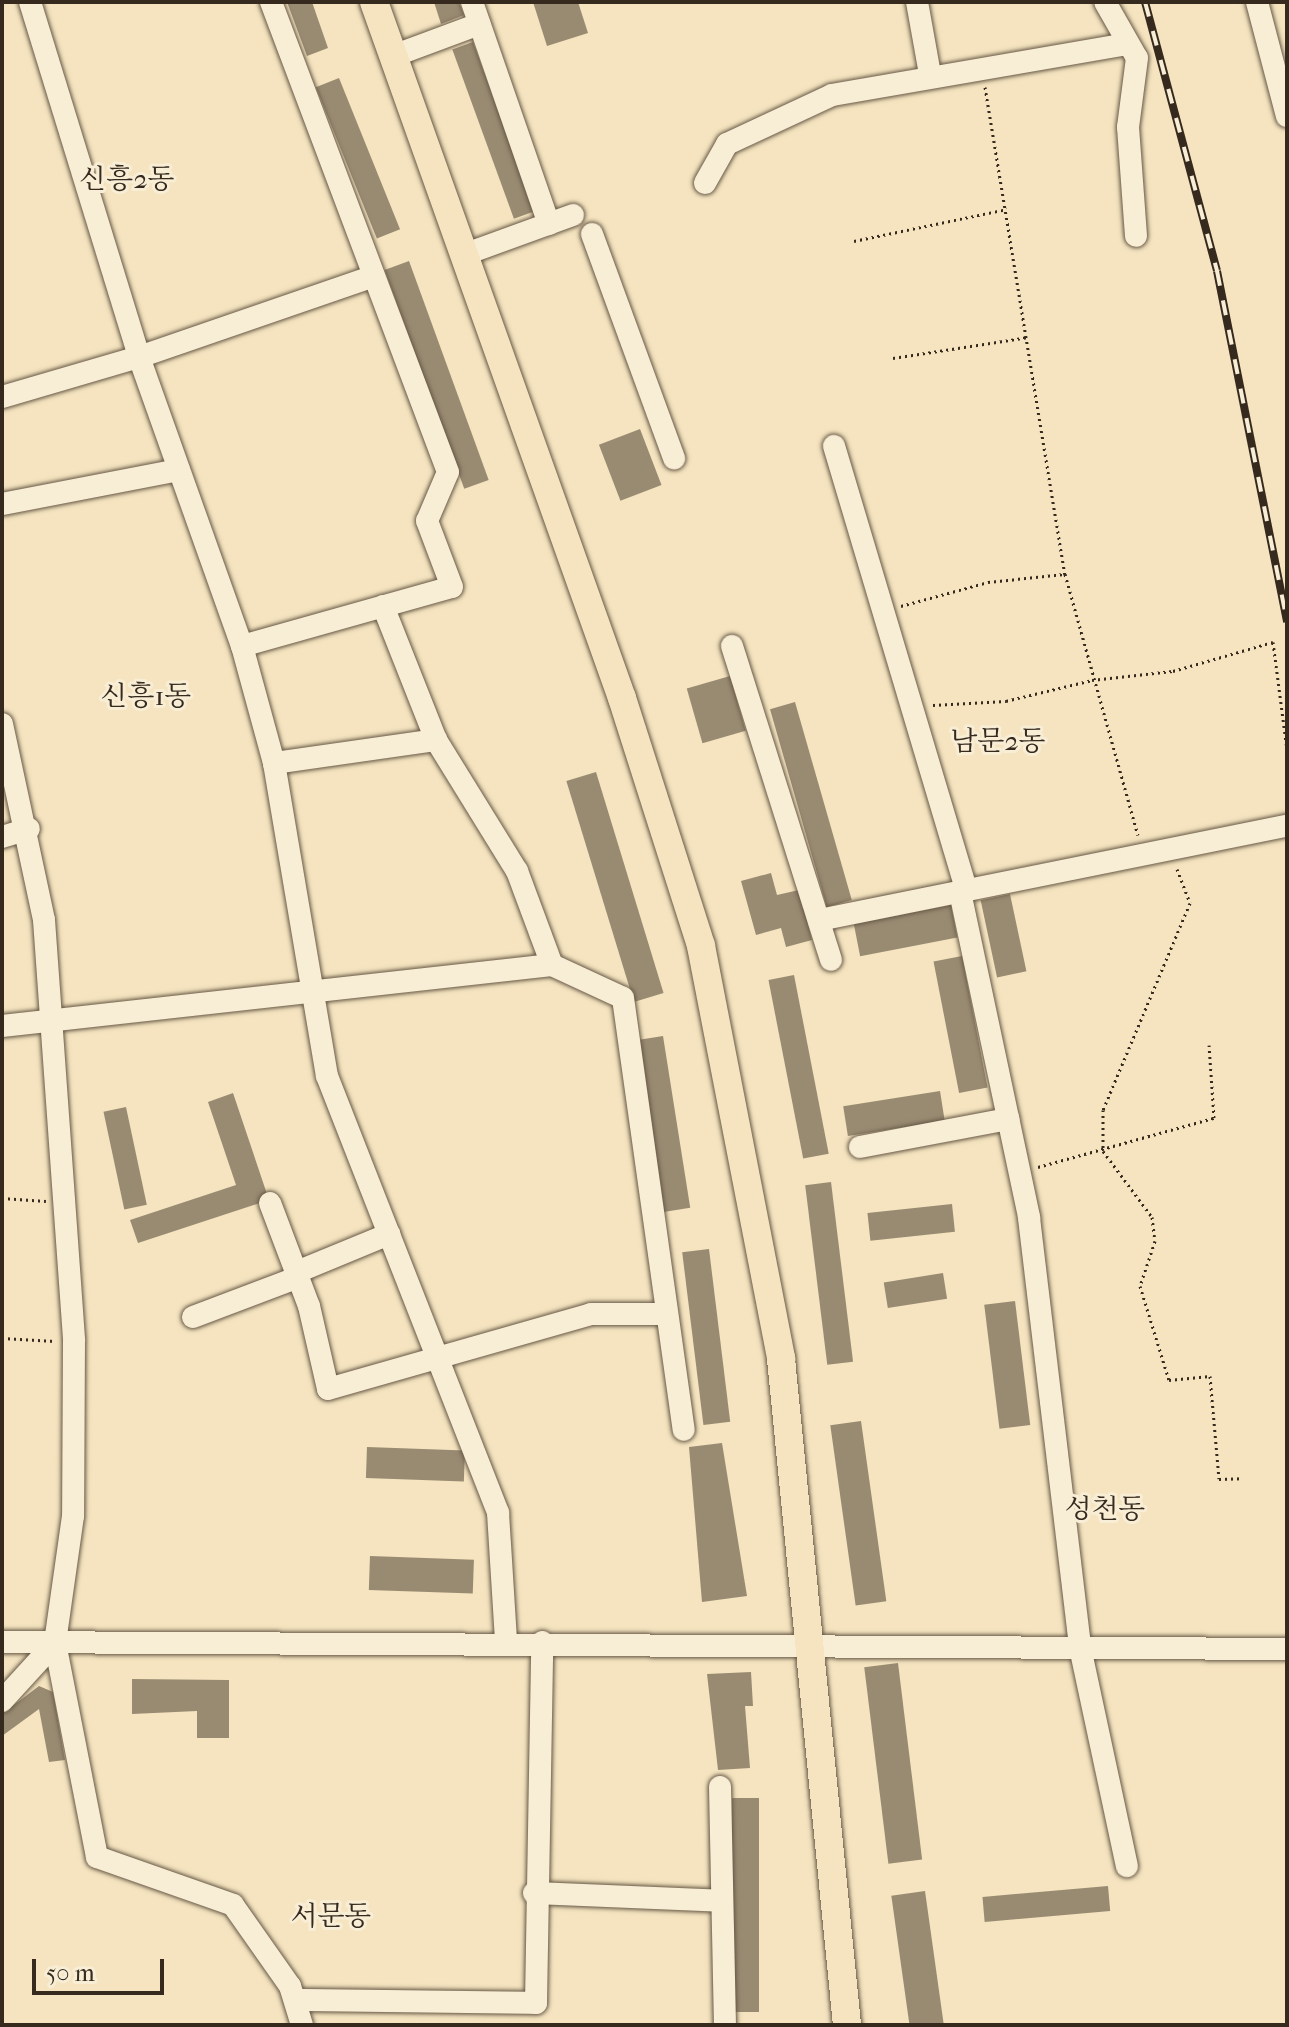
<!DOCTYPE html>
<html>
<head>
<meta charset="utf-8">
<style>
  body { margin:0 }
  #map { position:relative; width:1289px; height:2027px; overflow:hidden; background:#f5e4bf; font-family:"IM FELL French Canon","Noto Serif KR",serif }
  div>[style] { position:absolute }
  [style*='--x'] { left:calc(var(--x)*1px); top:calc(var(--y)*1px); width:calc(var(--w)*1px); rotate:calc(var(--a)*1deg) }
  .building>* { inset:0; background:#998b72; transform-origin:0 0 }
  .path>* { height:3px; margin-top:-1.5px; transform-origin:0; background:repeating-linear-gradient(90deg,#362a1e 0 2px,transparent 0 6px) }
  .roads { filter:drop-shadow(0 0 2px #665846) drop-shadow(0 0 2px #665846) }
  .minor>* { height:22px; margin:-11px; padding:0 11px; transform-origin:11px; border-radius:11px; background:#f8edd5 }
  .major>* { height:28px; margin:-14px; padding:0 14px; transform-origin:14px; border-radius:14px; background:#f5e4bf }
  .rail>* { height:8px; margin-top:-4px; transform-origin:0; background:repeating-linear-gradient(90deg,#f8edd5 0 15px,#362a1e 0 30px); box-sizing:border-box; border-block:2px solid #362a1e }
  span { translate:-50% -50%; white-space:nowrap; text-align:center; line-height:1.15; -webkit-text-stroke:6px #f8edd5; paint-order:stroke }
  .neighbourhood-label { font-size:28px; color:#362a1e }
  .frame { position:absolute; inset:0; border:4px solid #362a1e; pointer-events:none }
  .scale { position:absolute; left:32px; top:1959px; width:132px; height:36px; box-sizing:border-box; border:4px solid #362a1e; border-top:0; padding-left:10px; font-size:24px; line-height:28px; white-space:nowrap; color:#362a1e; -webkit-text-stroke:6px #f8edd5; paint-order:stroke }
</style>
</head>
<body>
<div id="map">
  <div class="building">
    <div style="clip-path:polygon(287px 2px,312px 2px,328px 48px,307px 56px)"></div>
    <div style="clip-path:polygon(434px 2px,459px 2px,464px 15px,441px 24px)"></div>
    <div style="clip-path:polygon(533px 2px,578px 2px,588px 33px,547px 46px)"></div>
    <div style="left:473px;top:42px;width:180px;height:22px;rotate:70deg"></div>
    <div style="left:339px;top:78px;width:163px;height:25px;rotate:68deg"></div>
    <div style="left:409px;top:261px;width:233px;height:26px;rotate:70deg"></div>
    <div style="left:640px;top:429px;width:60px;height:44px;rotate:69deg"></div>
    <div style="left:730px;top:676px;width:57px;height:45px;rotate:74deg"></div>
    <div style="left:795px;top:702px;width:206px;height:26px;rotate:74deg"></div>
    <div style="left:596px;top:772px;width:231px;height:31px;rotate:73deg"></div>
    <div style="clip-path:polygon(771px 873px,777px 895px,799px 890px,812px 940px,786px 947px,781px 928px,756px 935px,741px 881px)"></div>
    <div style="left:1010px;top:894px;width:79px;height:30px;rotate:78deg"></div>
    <div style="left:951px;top:905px;width:33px;height:99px;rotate:79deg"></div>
    <div style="left:962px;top:956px;width:134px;height:29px;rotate:79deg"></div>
    <div style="left:794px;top:975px;width:182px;height:26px;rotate:79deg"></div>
    <div style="left:663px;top:1036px;width:174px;height:27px;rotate:81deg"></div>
    <div style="left:940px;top:1091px;width:30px;height:98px;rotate:81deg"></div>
    <div style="clip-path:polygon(233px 1093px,269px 1200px,138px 1243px,130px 1220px,236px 1185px,208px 1102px)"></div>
    <div style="left:126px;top:1107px;width:100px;height:23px;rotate:78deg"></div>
    <div style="left:831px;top:1182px;width:181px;height:26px;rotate:83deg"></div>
    <div style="left:952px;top:1204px;width:28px;height:85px;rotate:84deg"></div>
    <div style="left:709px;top:1249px;width:174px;height:27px;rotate:83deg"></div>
    <div style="left:943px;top:1273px;width:26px;height:60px;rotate:81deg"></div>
    <div style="left:1015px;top:1301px;width:125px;height:31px;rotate:83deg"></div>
    <div style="left:861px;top:1421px;width:182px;height:31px;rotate:82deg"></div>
    <div style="clip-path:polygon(722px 1443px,747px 1596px,702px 1602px,689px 1447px)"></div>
    <div style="left:367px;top:1447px;width:98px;height:31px;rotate:2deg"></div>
    <div style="left:370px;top:1556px;width:104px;height:34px;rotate:2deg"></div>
    <div style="left:898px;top:1663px;width:198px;height:34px;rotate:83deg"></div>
    <div style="clip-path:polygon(751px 1672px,753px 1706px,745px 1706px,750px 1768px,718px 1770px,707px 1674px)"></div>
    <div style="clip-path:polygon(132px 1679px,229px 1680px,229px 1738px,197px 1738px,197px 1711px,132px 1714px)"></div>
    <div style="clip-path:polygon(39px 1686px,53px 1692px,65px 1760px,49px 1762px,39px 1709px,2px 1736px,2px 1714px)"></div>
    <div style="left:732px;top:1798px;width:27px;height:214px"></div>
    <div style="left:1108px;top:1886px;width:25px;height:126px;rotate:85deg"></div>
    <div style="left:925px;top:1891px;width:135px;height:34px;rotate:82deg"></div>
  </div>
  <div class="path">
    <div style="--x:985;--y:87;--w:494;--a:80.7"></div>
    <div style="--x:1065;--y:574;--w:271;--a:74.4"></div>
    <div style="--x:854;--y:241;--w:156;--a:-11.8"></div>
    <div style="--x:893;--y:358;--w:137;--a:-8.8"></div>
    <div style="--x:901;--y:606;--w:90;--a:-15.4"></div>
    <div style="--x:988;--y:582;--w:77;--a:-5.9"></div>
    <div style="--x:933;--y:705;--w:73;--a:-3.1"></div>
    <div style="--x:1006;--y:701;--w:89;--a:-13.7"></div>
    <div style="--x:1092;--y:680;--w:81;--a:-6.3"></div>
    <div style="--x:1173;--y:671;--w:104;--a:-16.2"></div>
    <div style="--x:1273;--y:642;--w:109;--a:82.6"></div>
    <div style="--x:1177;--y:869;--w:36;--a:69"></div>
    <div style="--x:1190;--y:903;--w:225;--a:112.8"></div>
    <div style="--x:1103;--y:1110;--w:41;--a:90"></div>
    <div style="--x:1103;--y:1151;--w:82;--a:53.4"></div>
    <div style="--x:1152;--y:1217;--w:24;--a:83"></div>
    <div style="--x:1155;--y:1241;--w:47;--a:108.4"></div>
    <div style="--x:1140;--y:1286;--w:98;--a:72.9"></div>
    <div style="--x:1169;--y:1380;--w:41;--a:-5.6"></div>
    <div style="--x:1210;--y:1376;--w:103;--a:85"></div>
    <div style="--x:1219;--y:1479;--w:24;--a:-2"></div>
    <div style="--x:1038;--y:1167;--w:183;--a:-15.6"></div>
    <div style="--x:1214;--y:1118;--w:73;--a:-93.9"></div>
    <div style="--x:2;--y:1198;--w:44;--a:3.9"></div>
    <div style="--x:2;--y:1338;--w:53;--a:3.2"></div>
  </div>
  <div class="roads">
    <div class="minor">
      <div style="--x:30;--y:2;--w:371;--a:72.9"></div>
      <div style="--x:139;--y:357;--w:245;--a:-19"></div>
      <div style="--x:472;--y:2;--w:235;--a:70.9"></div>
      <div style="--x:917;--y:2;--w:73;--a:79.8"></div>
      <div style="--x:1105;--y:2;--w:64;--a:60.3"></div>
      <div style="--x:1137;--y:58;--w:70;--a:97.4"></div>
      <div style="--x:1128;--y:127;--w:109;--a:85.8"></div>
      <div style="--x:1257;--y:2;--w:118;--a:75.3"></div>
      <div style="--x:393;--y:56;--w:92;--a:-20.4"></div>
      <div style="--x:705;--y:183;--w:45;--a:-60.6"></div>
      <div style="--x:727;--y:144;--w:116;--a:-25"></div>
      <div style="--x:832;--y:95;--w:298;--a:-9.8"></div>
      <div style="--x:592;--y:234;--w:239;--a:69.9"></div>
      <div style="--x:463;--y:255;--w:117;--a:-20"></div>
      <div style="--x:2;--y:397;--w:143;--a:-16.3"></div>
      <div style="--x:139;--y:357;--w:307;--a:70.4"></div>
      <div style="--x:242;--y:646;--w:121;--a:74.7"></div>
      <div style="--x:274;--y:763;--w:317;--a:80.4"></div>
      <div style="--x:327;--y:1076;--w:469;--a:68.6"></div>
      <div style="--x:498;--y:1513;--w:128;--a:86.4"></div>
      <div style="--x:834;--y:446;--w:464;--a:73.4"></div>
      <div style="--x:2;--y:504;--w:180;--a:-10.9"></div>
      <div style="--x:383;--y:606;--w:144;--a:68.4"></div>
      <div style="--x:436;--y:740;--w:154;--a:58.3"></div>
      <div style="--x:517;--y:871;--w:100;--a:69.6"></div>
      <div style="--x:242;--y:646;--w:218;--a:-15.7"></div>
      <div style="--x:452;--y:587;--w:71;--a:-110.7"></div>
      <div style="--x:427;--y:521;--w:53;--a:-66.8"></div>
      <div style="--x:448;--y:472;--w:502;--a:-110.64"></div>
      <div style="--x:732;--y:646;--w:329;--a:72.5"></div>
      <div style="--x:2;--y:724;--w:200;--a:77.9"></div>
      <div style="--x:44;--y:920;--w:422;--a:85.9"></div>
      <div style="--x:74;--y:1341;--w:175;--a:90.3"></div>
      <div style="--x:73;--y:1516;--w:128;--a:98.1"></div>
      <div style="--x:55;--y:1643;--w:218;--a:78.9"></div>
      <div style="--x:97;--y:1857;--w:144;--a:19.4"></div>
      <div style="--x:233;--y:1905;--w:99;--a:54.9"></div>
      <div style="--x:290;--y:1986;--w:41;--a:72.9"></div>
      <div style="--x:274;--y:763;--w:164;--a:-8.1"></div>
      <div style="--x:2;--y:837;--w:28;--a:-17"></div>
      <div style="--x:960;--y:892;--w:333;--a:78"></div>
      <div style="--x:1029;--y:1218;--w:437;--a:83.2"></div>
      <div style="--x:1081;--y:1652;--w:219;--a:77.9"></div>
      <div style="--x:819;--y:920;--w:477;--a:-11.4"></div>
      <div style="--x:2;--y:1026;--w:553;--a:-6.33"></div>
      <div style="--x:552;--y:965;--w:78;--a:24.9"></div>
      <div style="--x:623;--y:998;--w:436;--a:82"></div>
      <div style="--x:860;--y:1147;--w:151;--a:-10.7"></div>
      <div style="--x:270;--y:1203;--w:110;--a:69.3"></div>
      <div style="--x:309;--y:1306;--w:85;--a:77.1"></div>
      <div style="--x:328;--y:1389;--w:273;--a:-15.9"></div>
      <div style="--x:591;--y:1314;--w:76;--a:0"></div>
      <div style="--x:297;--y:1272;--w:100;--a:-22.4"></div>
      <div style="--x:193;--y:1317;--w:113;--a:-20.7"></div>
      <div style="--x:2;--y:1642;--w:1285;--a:0.31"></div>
      <div style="--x:2;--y:1701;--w:79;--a:-47.6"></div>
      <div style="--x:720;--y:1787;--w:238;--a:88.8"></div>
      <div style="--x:534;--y:1893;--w:188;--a:2.4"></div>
      <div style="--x:296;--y:2000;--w:240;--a:0.7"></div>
      <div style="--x:536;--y:2003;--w:361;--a:-89"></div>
    </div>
    <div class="major">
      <div style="--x:374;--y:2;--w:739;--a:70.39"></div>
      <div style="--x:622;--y:698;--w:260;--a:72.3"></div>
      <div style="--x:701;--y:946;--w:421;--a:79"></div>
      <div style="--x:781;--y:1359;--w:669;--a:84.34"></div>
    </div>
  </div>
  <div class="rail">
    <div style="--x:1145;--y:2;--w:278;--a:75"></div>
    <div style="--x:1217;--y:271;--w:358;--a:78.7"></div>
  </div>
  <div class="neighbourhood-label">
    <span style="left:127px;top:179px">신흥2동</span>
    <span style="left:146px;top:696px">신흥1동</span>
    <span style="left:998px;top:741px">남문2동</span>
    <span style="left:1105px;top:1509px">성천동</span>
    <span style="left:331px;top:1916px">서문동</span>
  </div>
  <div class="frame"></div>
  <div class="scale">50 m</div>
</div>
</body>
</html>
